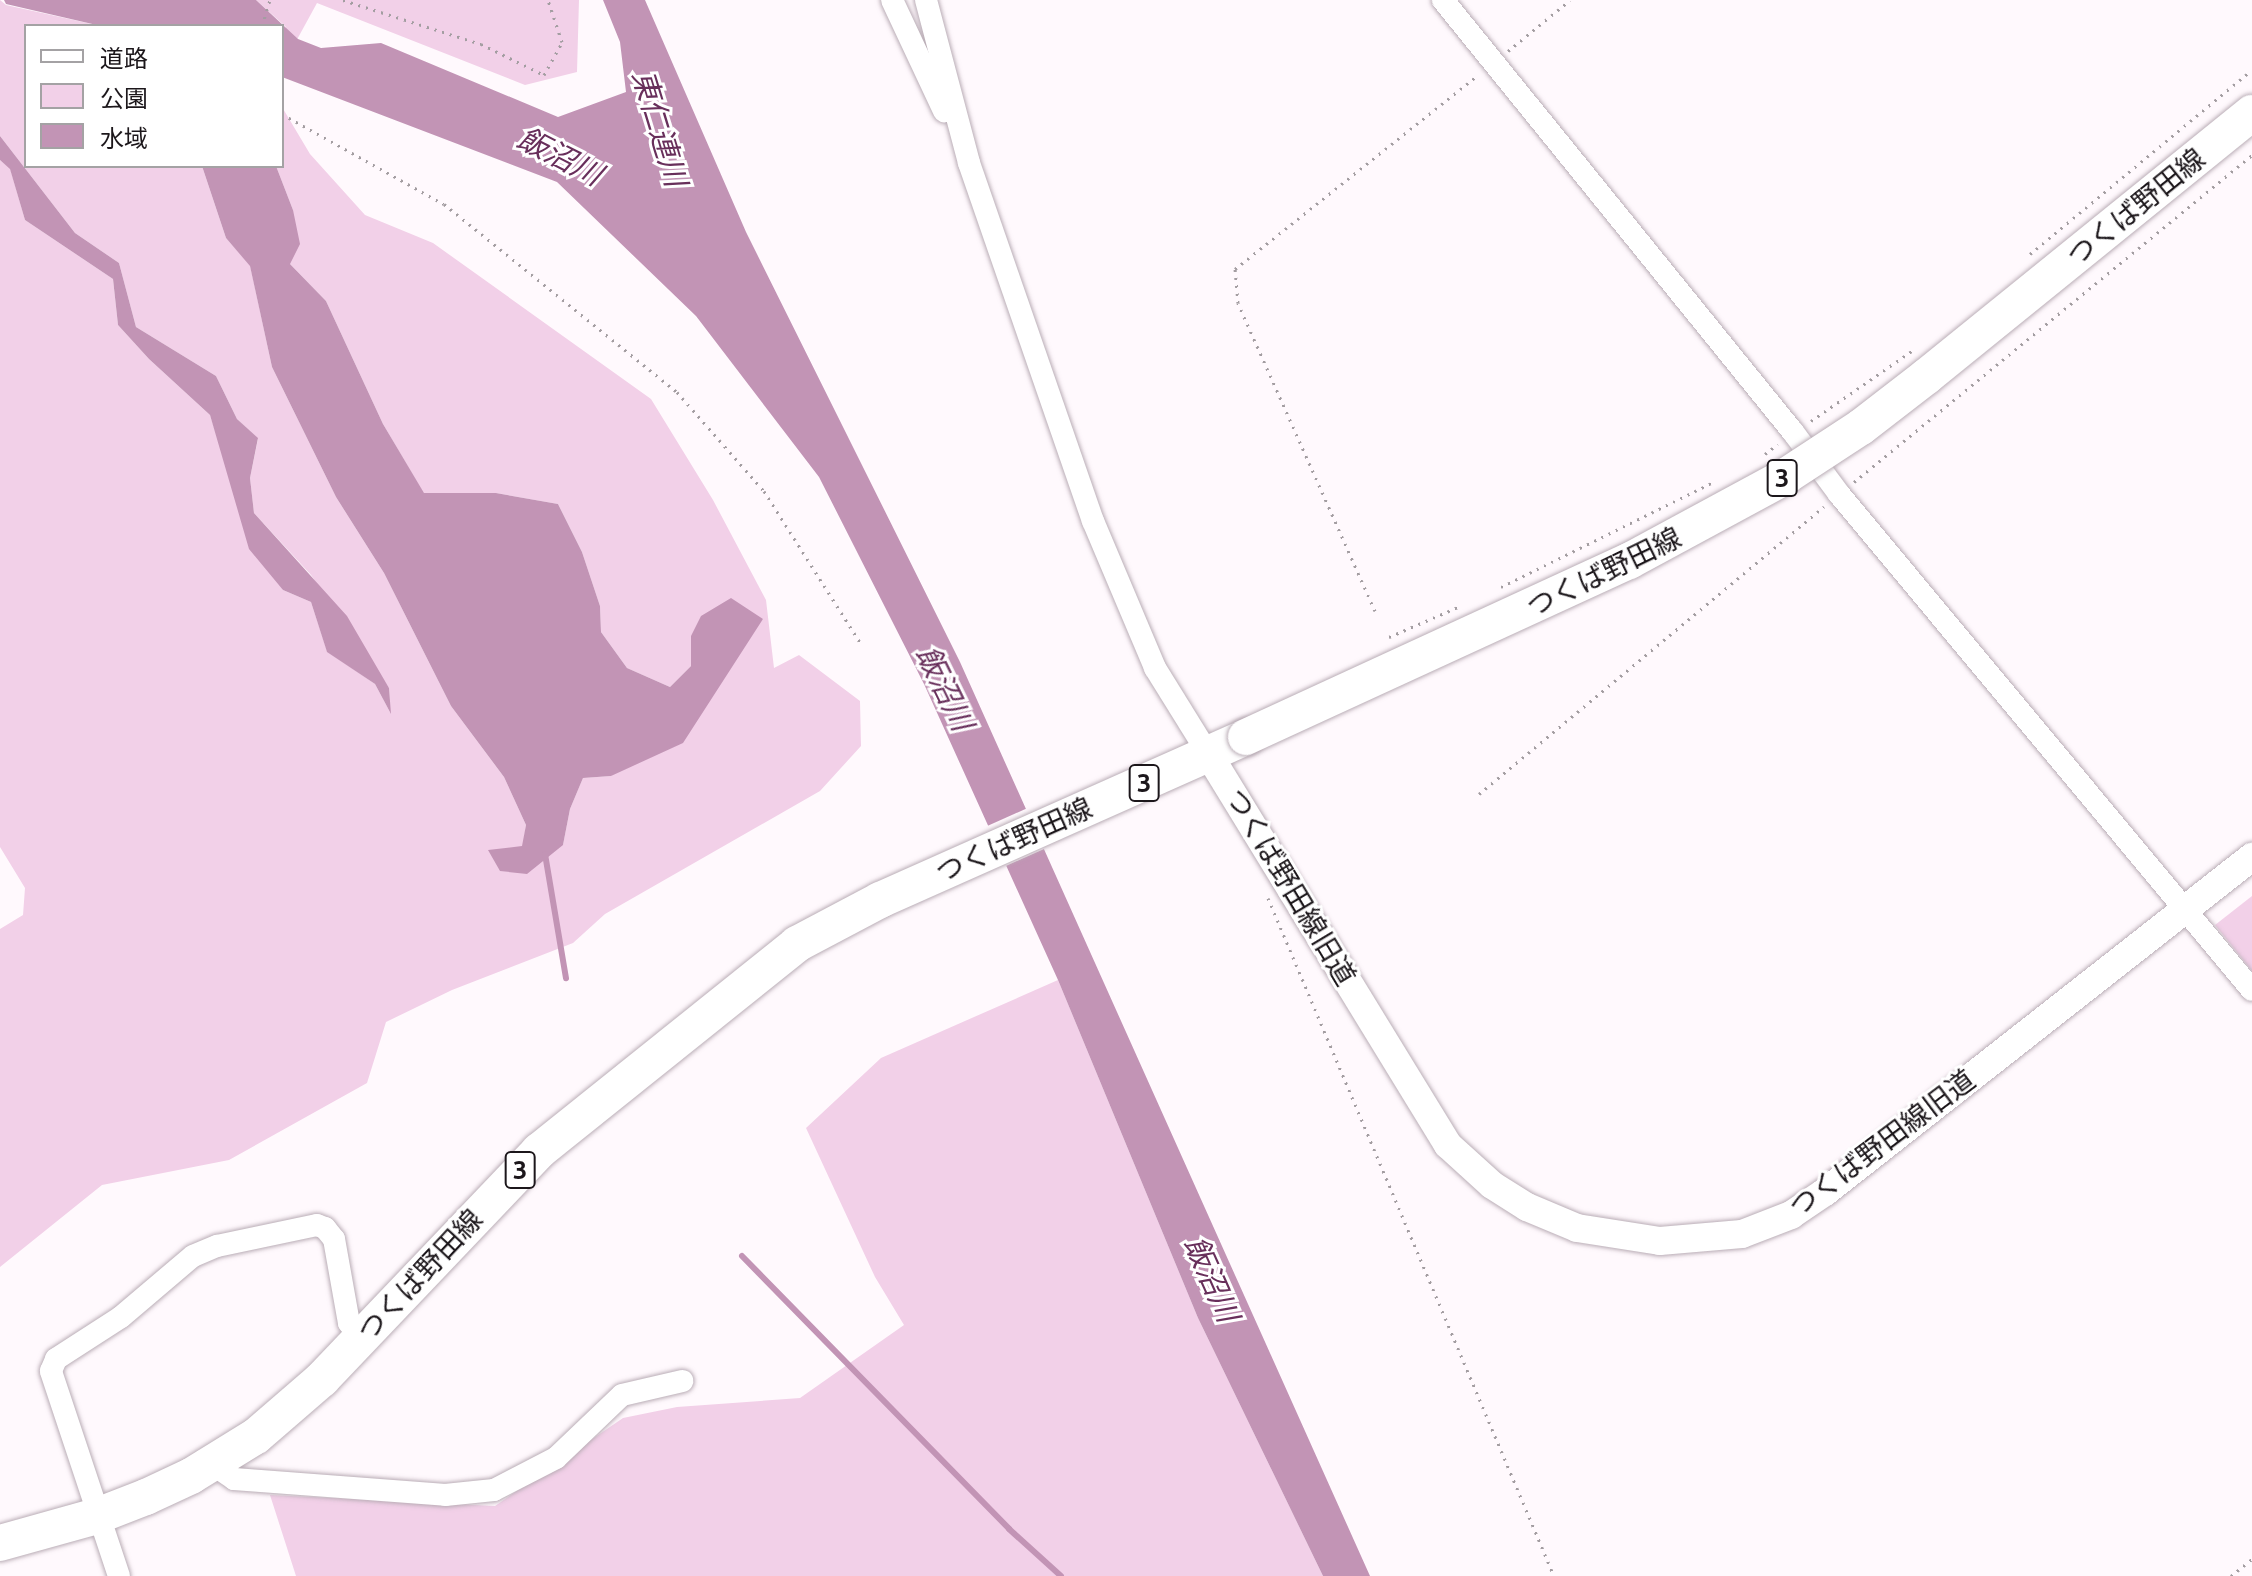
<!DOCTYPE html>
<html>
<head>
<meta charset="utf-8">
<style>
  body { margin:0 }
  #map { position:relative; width:2252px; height:1576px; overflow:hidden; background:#fff9fd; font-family:Ubuntu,"Noto Sans JP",sans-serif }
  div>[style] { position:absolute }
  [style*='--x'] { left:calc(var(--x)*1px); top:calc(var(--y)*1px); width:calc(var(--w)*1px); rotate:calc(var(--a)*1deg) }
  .green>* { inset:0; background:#f2d0e8 }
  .water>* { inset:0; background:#c294b5 }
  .pier>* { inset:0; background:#fff9fd; transform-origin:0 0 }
  .stream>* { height:6px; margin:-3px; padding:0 3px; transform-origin:3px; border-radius:3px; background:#c294b5 }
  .path>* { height:3px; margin-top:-1.5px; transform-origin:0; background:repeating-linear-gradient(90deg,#a39da1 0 2px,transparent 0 8px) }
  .roads { filter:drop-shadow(0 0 2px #baadb6) drop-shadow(0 0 2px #baadb6) }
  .minor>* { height:22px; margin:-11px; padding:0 11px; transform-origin:11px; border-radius:11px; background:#fff }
  .tertiary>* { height:28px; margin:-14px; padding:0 14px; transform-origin:14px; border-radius:14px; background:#fff }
  .primary>* { height:36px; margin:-18px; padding:0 18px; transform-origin:18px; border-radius:18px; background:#fff }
  .bridges { filter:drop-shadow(0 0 2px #baadb6) drop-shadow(0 0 2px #baadb6) }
  .primary-bridge>* { height:36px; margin:-18px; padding:0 18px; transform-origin:18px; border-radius:18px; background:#fff }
  span { translate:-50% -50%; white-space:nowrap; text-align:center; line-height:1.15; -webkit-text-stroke:6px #fff; paint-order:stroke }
  .shield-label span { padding:2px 6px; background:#fff; border:2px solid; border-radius:6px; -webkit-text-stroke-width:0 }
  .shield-label { font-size:26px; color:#1c171b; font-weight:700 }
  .street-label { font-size:28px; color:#1c171b }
  .water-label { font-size:30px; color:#682f5b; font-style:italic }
  .legend { position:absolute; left:24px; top:24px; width:260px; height:144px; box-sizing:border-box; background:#fff; border:2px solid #a4a2a4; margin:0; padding:10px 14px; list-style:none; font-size:24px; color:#1c171b }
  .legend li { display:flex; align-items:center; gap:16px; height:40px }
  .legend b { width:40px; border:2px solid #a4a2a4 }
</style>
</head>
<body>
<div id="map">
  <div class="green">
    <div style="clip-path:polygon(0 0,6px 5px,101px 26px,26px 26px,26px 166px,202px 166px,226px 238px,250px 265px,272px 367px,336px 497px,384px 573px,451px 706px,504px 777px,526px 825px,523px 846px,563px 845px,570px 809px,583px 778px,611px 776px,763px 619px,691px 636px,691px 666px,670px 687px,627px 668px,601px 632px,600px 606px,582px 552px,558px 504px,496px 493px,424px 494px,383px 424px,326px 301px,290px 264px,293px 210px,276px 166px,282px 166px,282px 107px,310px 154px,365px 215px,433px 243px,651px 399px,713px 500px,766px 600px,774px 668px,799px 655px,860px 701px,861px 746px,820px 791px,605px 914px,573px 943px,452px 990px,386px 1022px,367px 1083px,229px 1160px,102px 1185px,0 1267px,0 929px,23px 915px,25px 888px,0 847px,0 160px,10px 168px,25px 220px,113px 279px,118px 325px,149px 359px,210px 415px,227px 468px,283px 590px,311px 602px,327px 651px,375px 684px,390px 712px,389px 688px,311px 575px,254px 513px,250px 478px,258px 439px,237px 419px,216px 376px,136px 327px,119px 263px,75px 233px,0 136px)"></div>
    <div style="clip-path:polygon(256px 0,579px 0,577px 72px,525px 85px,317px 3px,282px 67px,286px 27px)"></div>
    <div style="clip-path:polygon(2252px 896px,2252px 971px,2215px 925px)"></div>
    <div style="clip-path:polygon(1058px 980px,1198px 1318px,1323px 1576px,296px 1576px,270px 1495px,495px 1506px,623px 1418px,677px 1407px,800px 1398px,904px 1325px,875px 1277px,806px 1128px,881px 1058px)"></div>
  </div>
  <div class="water">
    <div style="clip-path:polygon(4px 0,256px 0,298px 39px,321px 48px,381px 43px,558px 117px,626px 92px,620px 42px,603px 0,645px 0,746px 232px,960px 662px,1370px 1576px,1323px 1576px,1198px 1318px,1058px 980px,924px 684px,819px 477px,696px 316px,557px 182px,282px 77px,282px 26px,101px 26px,6px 4px)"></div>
    <div style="clip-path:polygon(0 136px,75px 233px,119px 263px,136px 327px,216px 376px,237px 419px,258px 438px,250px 478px,254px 513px,347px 616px,389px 688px,391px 714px,375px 684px,327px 652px,311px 602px,283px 590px,249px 549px,210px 415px,149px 359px,118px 325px,113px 279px,25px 220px,10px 169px,0 160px)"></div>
    <div style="clip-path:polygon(202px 166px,276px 166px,293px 210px,300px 244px,290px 264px,326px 301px,383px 424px,424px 493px,496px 493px,558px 504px,582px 552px,600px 606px,601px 632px,627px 668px,670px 687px,691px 666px,691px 636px,701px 616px,731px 598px,763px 619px,683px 743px,611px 776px,583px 778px,570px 809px,563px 845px,527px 874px,500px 871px,488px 850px,522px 846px,526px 825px,504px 777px,451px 706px,384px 573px,336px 497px,272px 367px,250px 266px,226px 238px)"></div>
  </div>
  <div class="pier">
    <div style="left:1030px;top:807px;width:44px;height:51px;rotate:66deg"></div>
  </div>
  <div class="stream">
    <div style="--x:545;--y:854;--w:126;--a:80.4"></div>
    <div style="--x:742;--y:1256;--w:382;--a:45.6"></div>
    <div style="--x:1009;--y:1529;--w:70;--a:42.1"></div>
  </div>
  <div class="path">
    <div style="--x:343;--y:0;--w:145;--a:17.7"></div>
    <div style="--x:481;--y:44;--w:70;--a:26.2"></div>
    <div style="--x:544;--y:75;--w:38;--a:-61"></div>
    <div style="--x:562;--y:42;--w:44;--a:-108.4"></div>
    <div style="--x:262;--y:26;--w:27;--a:-73"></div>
    <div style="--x:1508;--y:51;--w:80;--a:-39.4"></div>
    <div style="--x:282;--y:114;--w:185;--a:29.1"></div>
    <div style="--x:444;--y:204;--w:299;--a:38.9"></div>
    <div style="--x:677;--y:392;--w:132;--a:48.7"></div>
    <div style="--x:764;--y:491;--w:179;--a:57.6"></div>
    <div style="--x:2030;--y:254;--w:288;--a:-39.7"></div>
    <div style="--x:1811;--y:421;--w:124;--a:-34.8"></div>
    <div style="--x:1765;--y:454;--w:16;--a:-38"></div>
    <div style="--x:1854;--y:482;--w:515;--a:-39.41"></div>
    <div style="--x:1501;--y:587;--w:237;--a:-26.3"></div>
    <div style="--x:1375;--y:611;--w:337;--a:-114"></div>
    <div style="--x:1238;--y:303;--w:34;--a:-95"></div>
    <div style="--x:1235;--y:269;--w:310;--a:-38.6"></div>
    <div style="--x:1389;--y:637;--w:75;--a:-23.5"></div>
    <div style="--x:1479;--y:794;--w:449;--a:-39.8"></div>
    <div style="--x:1268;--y:898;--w:736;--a:67.13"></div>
    <div style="--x:2231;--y:1576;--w:27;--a:-39"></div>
  </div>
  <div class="roads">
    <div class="minor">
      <div style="--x:892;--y:0;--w:123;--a:64.9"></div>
      <div style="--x:926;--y:0;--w:169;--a:75.2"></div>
      <div style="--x:969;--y:163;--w:379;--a:70.9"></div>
      <div style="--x:1093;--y:521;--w:160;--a:67.1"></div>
      <div style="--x:1155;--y:668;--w:102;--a:58.2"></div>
      <div style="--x:1443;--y:0;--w:556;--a:50.99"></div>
      <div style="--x:1793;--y:432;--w:77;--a:53.4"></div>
      <div style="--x:1839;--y:494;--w:645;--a:50.22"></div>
      <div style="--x:212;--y:1464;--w:27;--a:34"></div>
      <div style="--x:234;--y:1479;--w:212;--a:4.3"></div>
      <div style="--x:445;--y:1495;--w:49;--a:-5.8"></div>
      <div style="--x:494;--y:1490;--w:70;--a:-27.3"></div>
      <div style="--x:556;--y:1458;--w:91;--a:-43.7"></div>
      <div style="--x:622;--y:1395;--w:62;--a:-13.1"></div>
      <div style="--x:119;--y:1576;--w:216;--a:-108.4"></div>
      <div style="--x:51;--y:1371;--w:13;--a:-67"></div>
      <div style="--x:56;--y:1359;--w:77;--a:-32.9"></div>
      <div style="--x:121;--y:1317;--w:94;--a:-40.3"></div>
      <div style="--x:193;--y:1256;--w:26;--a:-23"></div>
      <div style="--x:217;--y:1246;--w:102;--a:-11.9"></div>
      <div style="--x:317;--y:1225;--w:9;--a:21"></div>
      <div style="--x:325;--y:1228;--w:14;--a:51"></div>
      <div style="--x:334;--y:1239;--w:85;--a:79.9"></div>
      <div style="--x:349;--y:1323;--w:20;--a:53"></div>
    </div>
    <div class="tertiary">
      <div style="--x:1209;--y:755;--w:457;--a:58.5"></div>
      <div style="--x:1448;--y:1145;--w:59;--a:42.3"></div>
      <div style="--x:1492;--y:1185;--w:41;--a:32.2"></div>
      <div style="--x:1527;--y:1207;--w:54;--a:22.8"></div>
      <div style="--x:1577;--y:1228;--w:84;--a:8.9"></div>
      <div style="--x:1660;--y:1241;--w:82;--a:-4.9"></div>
      <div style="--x:1742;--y:1234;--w:53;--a:-21.2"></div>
      <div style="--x:1791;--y:1215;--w:41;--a:-34.1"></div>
      <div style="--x:1825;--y:1192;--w:543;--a:-38.12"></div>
    </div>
    <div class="primary">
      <div style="--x:0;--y:1543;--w:101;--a:-15.6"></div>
      <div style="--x:97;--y:1516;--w:53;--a:-21.2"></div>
      <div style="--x:146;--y:1497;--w:50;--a:-25"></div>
      <div style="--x:191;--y:1476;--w:76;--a:-31.6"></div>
      <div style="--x:256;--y:1436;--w:87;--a:-40.8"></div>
      <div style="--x:322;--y:1379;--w:315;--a:-46.4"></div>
      <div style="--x:539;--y:1151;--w:331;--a:-38.7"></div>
      <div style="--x:797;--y:944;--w:94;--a:-27.9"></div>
      <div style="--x:880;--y:900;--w:401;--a:-24"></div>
    </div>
  </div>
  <div class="bridges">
    <div class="primary-bridge">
      <div style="--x:1246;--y:737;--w:422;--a:-24.7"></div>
      <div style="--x:1629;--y:561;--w:179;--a:-28.4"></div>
      <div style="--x:1786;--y:476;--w:90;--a:-33.2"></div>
      <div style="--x:1861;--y:427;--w:83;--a:-37.7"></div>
      <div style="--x:1927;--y:376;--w:418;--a:-39"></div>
    </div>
  </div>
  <div class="shield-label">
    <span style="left:1782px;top:478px">3</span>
    <span style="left:1144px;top:783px">3</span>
    <span style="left:520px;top:1170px">3</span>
  </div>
  <div class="street-label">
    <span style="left:2136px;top:207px;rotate:-39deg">つくば野田線</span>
    <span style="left:1604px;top:572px;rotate:-26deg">つくば野田線</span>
    <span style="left:1014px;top:840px;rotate:-24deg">つくば野田線</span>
    <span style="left:1291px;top:887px;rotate:59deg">つくば野田線旧道</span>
    <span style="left:1882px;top:1143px;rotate:-37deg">つくば野田線旧道</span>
    <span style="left:420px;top:1275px;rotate:-47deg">つくば野田線</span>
  </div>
  <div class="water-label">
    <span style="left:660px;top:128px;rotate:73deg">東仁連川</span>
    <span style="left:560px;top:156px;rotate:27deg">飯沼川</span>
    <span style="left:945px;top:688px;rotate:64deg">飯沼川</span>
    <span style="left:1212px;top:1279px;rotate:66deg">飯沼川</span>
  </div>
  <ul class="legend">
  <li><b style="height:10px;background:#fff"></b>道路</li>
  <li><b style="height:22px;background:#f2d0e8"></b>公園</li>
  <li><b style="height:22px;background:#c294b5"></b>水域</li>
  </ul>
</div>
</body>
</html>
